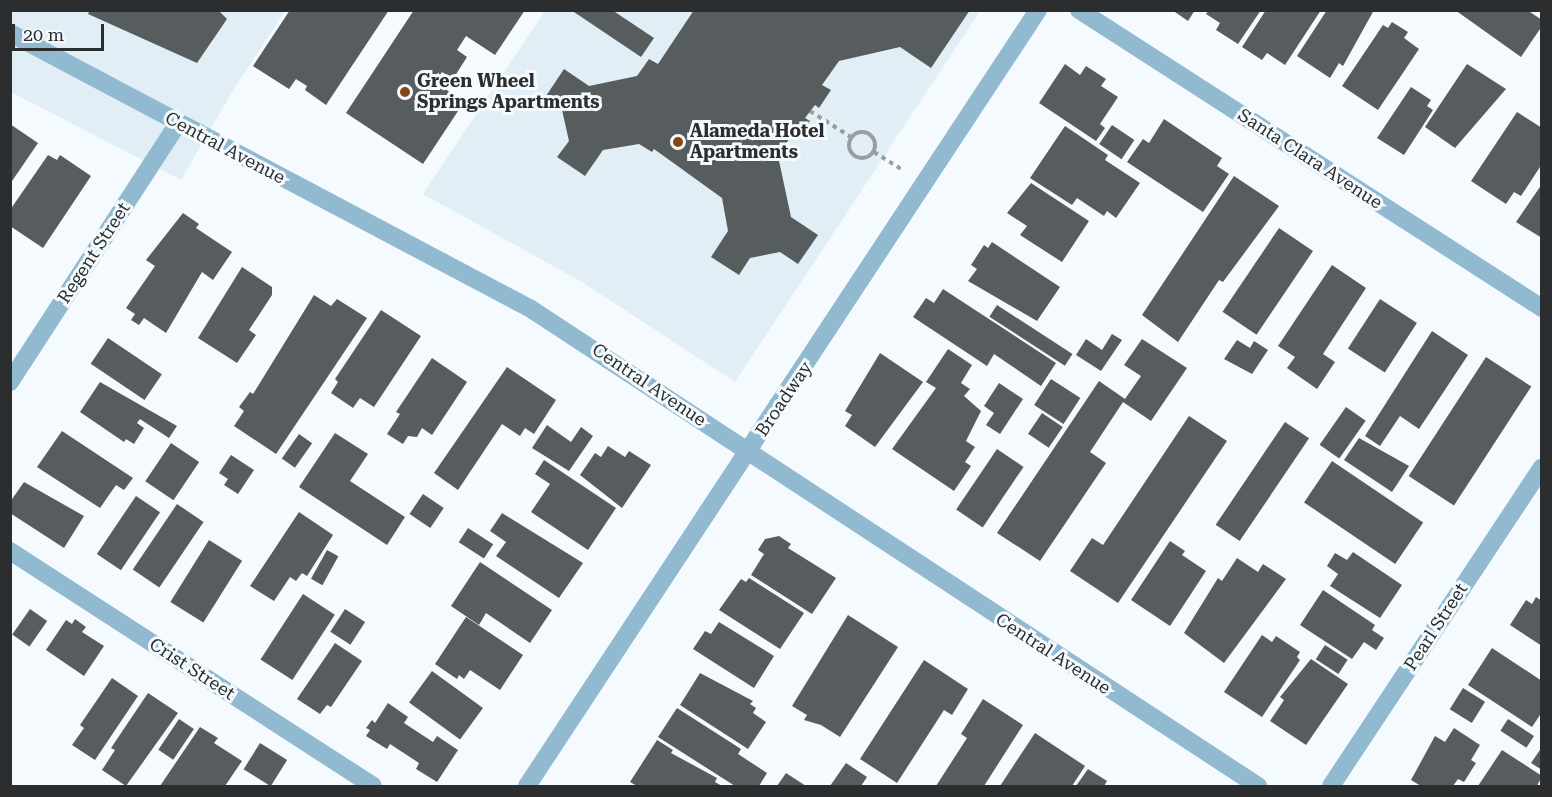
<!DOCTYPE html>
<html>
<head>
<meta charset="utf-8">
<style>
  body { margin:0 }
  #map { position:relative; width:1552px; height:797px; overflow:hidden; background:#f4fafd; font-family:"Roboto Serif",serif }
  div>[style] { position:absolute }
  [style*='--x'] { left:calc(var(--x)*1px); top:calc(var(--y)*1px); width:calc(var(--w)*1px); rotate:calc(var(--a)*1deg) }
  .built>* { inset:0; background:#e1eef6 }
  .building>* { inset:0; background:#575c5f; transform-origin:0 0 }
  .path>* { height:4px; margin-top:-2px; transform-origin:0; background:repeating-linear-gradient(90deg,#9a9ea0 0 4.5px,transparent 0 9px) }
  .path>.ring { margin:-2px; padding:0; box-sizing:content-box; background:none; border:4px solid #9a9ea0; border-radius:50% }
  .minor>* { height:18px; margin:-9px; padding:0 9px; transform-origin:9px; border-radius:9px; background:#91bad1 }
  .dots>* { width:16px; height:16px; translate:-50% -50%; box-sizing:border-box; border:3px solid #f4fafd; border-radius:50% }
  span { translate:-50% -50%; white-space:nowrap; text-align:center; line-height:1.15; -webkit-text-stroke:6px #f4fafd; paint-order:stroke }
  .poi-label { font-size:18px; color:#2b2d2e; font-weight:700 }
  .left { translate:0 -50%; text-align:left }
  .street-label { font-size:18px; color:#2b2d2e }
  .frame { position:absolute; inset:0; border:12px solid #2b2d2e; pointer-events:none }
  .scale { position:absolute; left:12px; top:24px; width:92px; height:27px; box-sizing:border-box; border:3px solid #2b2d2e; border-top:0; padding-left:8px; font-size:18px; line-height:21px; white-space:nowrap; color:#2b2d2e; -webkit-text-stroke:4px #f4fafd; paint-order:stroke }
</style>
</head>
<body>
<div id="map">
  <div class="built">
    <div style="clip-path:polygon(10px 11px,285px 11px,232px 92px,181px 180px,11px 92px)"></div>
    <div style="clip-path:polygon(545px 11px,980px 11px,735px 382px,582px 282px,423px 194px)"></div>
  </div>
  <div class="building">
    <div style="clip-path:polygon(90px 10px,218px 10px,227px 19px,197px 63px,88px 14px)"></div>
    <div style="clip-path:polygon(290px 10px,389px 10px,326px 105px,305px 90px,307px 86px,296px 79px,289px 89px,253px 66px)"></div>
    <div style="clip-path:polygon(414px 10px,525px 10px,495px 55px,466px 36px,457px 50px,467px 57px,453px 79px,442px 72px,435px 82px,464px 102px,423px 164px,346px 113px)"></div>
    <div style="clip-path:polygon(571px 10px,612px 10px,654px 38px,641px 57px)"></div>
    <div style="clip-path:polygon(694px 10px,970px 10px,931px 68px,900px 47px,839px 61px,822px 85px,831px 90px,819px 108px,815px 105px,805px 118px,810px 121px,800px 138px,793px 133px,778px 156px,791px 217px,818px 235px,798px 264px,780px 252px,750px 258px,739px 275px,711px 257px,728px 231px,722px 198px,654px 149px,652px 152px,639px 144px,603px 150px,585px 176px,557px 157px,569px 141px,562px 110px,544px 99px,564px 69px,589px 86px,637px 76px,649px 59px,658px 64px)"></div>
    <div style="clip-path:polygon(1172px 10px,1195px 10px,1188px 21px)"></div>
    <div style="clip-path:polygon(1209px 10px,1261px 10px,1238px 44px,1216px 30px,1220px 23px,1206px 14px)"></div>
    <div style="clip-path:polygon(1266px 10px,1321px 10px,1285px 65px,1267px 53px,1262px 60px,1242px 47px)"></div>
    <div style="clip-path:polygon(1327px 10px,1374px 10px,1343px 66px,1339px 63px,1330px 78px,1297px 56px)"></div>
    <div style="clip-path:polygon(1455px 10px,1527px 10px,1542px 20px,1542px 26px,1521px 57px)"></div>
    <div style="clip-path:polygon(1392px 22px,1408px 32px,1404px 38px,1419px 49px,1378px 110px,1342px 86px,1383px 25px,1388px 28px)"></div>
    <div style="clip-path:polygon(1065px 64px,1080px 75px,1086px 66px,1106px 79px,1101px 86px,1118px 97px,1100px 124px,1105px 128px,1096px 141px,1039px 103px)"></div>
    <div style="clip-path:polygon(1467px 64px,1506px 89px,1455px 148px,1425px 127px)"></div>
    <div style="clip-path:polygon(1411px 87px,1431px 100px,1427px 106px,1433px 110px,1404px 155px,1377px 138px)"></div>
    <div style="clip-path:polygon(1517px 112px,1542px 128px,1540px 167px,1521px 196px,1514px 192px,1506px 204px,1471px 181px)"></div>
    <div style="clip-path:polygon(1164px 119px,1222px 158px,1217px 166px,1229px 174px,1203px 212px,1127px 162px,1143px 139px,1149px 143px)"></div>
    <div style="clip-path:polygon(10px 124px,38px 143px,10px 184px)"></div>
    <div style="left:1112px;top:125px;width:27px;height:23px;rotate:34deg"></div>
    <div style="clip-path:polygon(1065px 126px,1108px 155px,1105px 160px,1140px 183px,1116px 218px,1107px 211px,1104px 216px,1077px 198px,1072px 205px,1030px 178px)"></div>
    <div style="clip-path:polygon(48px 155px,57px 160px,60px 155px,91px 176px,43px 248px,10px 226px,10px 210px)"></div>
    <div style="clip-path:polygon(1234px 176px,1279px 206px,1223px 282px,1219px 280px,1178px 342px,1142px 315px)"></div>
    <div style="clip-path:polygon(1031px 183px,1089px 221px,1062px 262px,1020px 235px,1027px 226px,1007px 213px)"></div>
    <div style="clip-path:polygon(1542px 184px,1542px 238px,1516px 222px)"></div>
    <div style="clip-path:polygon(183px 213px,199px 224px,196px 228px,232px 252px,213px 280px,202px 272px,166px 333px,144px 318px,139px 325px,131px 320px,135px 314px,126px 308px,155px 266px,146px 260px)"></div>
    <div style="left:1279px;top:228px;width:41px;height:101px;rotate:34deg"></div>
    <div style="clip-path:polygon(992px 242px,1060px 287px,1037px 321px,968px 281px,977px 269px,971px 265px,984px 245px,988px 248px)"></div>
    <div style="clip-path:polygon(1332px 265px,1366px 288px,1323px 354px,1335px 362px,1317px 389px,1287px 368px,1295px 357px,1278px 346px)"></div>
    <div style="clip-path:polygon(242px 267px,272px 287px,272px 295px,249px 330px,256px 335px,237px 363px,198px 338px)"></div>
    <div style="clip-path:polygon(943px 289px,1056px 363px,1041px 386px,994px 354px,987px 366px,913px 317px,926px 298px,934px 303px)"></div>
    <div style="clip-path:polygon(314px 295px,331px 306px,337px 299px,367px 318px,276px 454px,234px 426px,244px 411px,239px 407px,250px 392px,253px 394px)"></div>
    <div style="left:1380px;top:299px;width:44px;height:59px;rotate:33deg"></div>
    <div style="left:997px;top:305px;width:90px;height:14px;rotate:33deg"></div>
    <div style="clip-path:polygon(381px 310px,421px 336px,374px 407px,360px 398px,353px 408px,331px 393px,338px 382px,335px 379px)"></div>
    <div style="clip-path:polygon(1432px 331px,1468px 355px,1419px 429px,1400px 416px,1380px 446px,1365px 436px)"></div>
    <div style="clip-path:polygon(1112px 334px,1122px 340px,1101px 371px,1076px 355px,1086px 339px,1102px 350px)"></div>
    <div style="left:108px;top:338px;width:65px;height:31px;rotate:34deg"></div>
    <div style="clip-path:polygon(1142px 339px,1187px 368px,1151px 421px,1123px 402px,1090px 452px,1106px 463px,1040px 561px,997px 533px,1099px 381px,1125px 399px,1141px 376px,1124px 365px)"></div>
    <div style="clip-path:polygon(1237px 340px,1250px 348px,1254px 341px,1268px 350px,1252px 374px,1224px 359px)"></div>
    <div style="clip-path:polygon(948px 349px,972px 365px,961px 383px,970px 389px,964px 396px,981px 411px,966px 441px,975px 447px,965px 462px,971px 466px,954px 491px,892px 449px,936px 388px,926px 382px)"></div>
    <div style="clip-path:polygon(880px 353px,923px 382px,875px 447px,845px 426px,852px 415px,845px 411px)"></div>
    <div style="left:1486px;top:357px;width:54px;height:142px;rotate:33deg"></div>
    <div style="clip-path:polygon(432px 358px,467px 382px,432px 435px,422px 428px,417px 437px,408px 436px,403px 444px,387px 434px,400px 414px,396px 412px)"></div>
    <div style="clip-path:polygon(507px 367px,556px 400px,534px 434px,525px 428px,520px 436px,502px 424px,458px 490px,434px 473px)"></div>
    <div style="left:1051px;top:379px;width:35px;height:31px;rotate:33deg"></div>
    <div style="clip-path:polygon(100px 382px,177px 426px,169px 438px,140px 419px,137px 423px,144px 428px,134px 444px,126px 439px,124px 442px,80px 412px)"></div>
    <div style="clip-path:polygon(999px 383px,1023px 399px,1000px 434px,986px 425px,994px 413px,984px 406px)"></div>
    <div style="left:1346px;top:407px;width:24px;height:46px;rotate:35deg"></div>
    <div style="left:1042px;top:413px;width:25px;height:25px;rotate:34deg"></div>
    <div style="clip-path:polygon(1189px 416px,1227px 441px,1118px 603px,1070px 571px,1092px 538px,1103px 545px)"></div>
    <div style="left:1285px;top:422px;width:29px;height:124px;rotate:34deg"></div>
    <div style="clip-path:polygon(547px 425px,571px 442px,581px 427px,593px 436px,569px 471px,532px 448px)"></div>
    <div style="clip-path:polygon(62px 431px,133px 478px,124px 490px,116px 485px,100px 508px,37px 467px)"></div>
    <div style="clip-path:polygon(335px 433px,368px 454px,350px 481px,405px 517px,387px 545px,299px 487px)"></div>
    <div style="left:299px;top:434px;width:16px;height:30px;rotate:35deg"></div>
    <div style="clip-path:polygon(1359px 438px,1409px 466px,1392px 492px,1344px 460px)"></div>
    <div style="left:171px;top:443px;width:34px;height:46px;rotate:34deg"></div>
    <div style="clip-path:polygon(608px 446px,625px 457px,629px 451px,651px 465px,622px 508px,580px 475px,595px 453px,601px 457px)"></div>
    <div style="left:997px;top:449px;width:32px;height:73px;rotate:34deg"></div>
    <div style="clip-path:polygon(231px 455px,254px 470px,238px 494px,224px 485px,228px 479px,219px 473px)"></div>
    <div style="clip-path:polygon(544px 460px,616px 508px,588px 550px,531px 512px,550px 484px,535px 474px)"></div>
    <div style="left:1332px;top:461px;width:110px;height:50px;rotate:34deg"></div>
    <div style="clip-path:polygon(24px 482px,84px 516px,64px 548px,10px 513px,10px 502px)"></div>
    <div style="left:423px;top:494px;width:25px;height:24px;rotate:34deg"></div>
    <div style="left:136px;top:496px;width:29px;height:70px;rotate:34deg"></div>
    <div style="left:177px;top:504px;width:32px;height:79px;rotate:34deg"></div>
    <div style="clip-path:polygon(299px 512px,333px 535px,307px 576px,302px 573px,296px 581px,290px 577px,274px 601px,250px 586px)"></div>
    <div style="clip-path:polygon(502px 513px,583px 563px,559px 598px,496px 556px,506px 542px,490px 531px)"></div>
    <div style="left:468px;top:528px;width:30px;height:17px;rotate:33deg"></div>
    <div style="clip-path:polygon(779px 536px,791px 544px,788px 548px,836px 578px,812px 614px,751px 575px,764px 554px,758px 550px,765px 539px)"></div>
    <div style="left:209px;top:540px;width:39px;height:73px;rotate:32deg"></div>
    <div style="clip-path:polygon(1170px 541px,1185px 551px,1182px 555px,1206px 571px,1170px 626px,1131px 600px)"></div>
    <div style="left:327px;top:550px;width:13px;height:33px;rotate:29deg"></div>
    <div style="clip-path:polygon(1353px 552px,1402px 585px,1380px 618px,1330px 586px,1338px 574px,1327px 566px,1335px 553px,1347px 560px)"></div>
    <div style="clip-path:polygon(1237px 558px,1258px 572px,1263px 564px,1286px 579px,1224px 663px,1184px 633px,1218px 578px,1222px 581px)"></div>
    <div style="clip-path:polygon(480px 562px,552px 610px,530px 643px,486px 613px,479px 625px,451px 606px)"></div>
    <div style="clip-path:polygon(749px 578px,804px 613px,780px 649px,719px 610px,741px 579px,746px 582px)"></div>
    <div style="clip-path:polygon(1323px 590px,1375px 625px,1372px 630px,1384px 638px,1376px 650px,1364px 642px,1352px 659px,1300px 625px)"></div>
    <div style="left:303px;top:594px;width:38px;height:78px;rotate:33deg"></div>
    <div style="clip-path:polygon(1536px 597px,1542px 601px,1542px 646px,1510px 625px,1526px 600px,1532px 604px)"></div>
    <div style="left:30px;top:609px;width:21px;height:31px;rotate:35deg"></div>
    <div style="left:345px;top:609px;width:24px;height:27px;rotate:33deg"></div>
    <div style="clip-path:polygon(848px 615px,898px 647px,840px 737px,821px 725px,804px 720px,807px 715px,792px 706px)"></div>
    <div style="clip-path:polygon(466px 617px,523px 655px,500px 690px,470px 670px,464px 679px,459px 675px,457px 679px,435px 664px)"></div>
    <div style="clip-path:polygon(75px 619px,86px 627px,82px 632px,104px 646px,84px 676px,46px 650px,66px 620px,72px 624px)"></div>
    <div style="clip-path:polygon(719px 622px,774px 656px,754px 688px,693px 649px,705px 631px,711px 634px)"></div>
    <div style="clip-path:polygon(1262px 635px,1272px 642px,1276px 636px,1300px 652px,1297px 657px,1300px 660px,1262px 717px,1224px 692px)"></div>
    <div style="clip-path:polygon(335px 643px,362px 661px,331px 707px,327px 705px,320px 714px,297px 699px)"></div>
    <div style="left:1325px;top:645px;width:27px;height:17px;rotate:33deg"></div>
    <div style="clip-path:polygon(1492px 648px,1542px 681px,1542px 712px,1532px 727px,1468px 685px)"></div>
    <div style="clip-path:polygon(1311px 659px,1348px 684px,1306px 745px,1270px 721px,1284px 700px,1280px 697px)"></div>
    <div style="clip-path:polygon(924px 660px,968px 689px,952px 715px,944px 710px,897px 783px,860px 759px)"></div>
    <div style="left:432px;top:671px;width:63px;height:39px;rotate:36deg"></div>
    <div style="clip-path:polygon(700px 673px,753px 701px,750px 704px,756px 708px,753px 713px,766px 722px,748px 749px,680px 705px)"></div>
    <div style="clip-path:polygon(112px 678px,138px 696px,95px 760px,72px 745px,84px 728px,80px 725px)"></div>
    <div style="left:1463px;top:688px;width:26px;height:25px;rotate:32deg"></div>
    <div style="clip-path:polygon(148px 693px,178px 713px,126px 786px,102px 770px,115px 750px,111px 748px)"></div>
    <div style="clip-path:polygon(983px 699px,1023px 725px,984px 786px,936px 786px,967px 738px,961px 734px)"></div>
    <div style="clip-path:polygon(388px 703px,408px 717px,404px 723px,433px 742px,437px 736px,458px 750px,437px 782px,416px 769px,419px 763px,390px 744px,387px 749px,366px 736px,370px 730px,366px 728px,372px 720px,375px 723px)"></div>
    <div style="clip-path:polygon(677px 708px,741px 749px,738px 754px,767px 773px,759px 786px,735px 786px,658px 737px)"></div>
    <div style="left:179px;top:719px;width:18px;height:37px;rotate:34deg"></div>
    <div style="left:1508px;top:719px;width:31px;height:14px;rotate:33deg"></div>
    <div style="clip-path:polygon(200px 727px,218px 738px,214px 743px,242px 761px,225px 786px,160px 786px)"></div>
    <div style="clip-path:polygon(1454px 728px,1480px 745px,1471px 760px,1476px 763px,1464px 782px,1458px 779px,1453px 786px,1421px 786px,1411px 780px,1435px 736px,1445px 742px)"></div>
    <div style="clip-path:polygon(1035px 733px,1085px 766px,1072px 786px,1000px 786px)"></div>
    <div style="clip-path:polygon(657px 740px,673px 750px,671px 753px,717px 778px,715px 782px,722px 786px,637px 786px,630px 782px)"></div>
    <div style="left:260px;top:743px;width:32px;height:31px;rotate:32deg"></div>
    <div style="clip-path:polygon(1542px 747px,1542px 770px,1531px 763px)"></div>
    <div style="clip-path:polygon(1502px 750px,1542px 776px,1537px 786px,1478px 786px)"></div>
    <div style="clip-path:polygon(846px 763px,867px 777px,861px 786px,830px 786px)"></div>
    <div style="clip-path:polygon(1088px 769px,1107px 781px,1104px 786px,1076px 786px)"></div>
    <div style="clip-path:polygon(786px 773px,806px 786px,777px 786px)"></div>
  </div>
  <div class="path">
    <div style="--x:810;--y:111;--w:49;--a:32.4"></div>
    <div class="ring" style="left:849px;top:132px;width:22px;height:22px"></div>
    <div style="--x:874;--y:152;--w:36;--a:32"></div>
  </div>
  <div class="minor">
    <div style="--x:1079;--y:10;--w:551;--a:32.77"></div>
    <div style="--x:10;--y:33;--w:590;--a:27.91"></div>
    <div style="--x:531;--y:309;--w:870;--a:33.27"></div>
    <div style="--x:10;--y:382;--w:309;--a:-57"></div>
    <div style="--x:10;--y:551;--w:432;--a:32.9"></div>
    <div style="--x:527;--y:786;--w:929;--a:-56.63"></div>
    <div style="--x:1331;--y:786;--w:382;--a:-56.5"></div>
  </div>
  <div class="dots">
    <div style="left:405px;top:92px;background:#884613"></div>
    <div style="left:678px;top:142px;background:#884613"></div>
  </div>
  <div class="poi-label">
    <span class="left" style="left:417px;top:92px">Green Wheel<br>Springs Apartments</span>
    <span class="left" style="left:690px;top:142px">Alameda Hotel<br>Apartments</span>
  </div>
  <div class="street-label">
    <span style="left:225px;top:148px;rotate:28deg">Central Avenue</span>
    <span style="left:1310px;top:159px;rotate:33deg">Santa Clara Avenue</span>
    <span style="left:94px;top:253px;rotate:-57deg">Regent Street</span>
    <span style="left:649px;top:385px;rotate:34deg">Central Avenue</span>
    <span style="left:784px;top:399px;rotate:-56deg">Broadway</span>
    <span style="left:1436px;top:627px;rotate:-57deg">Pearl Street</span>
    <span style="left:1053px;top:654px;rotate:33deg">Central Avenue</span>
    <span style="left:192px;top:669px;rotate:33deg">Crist Street</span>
  </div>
  <div class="frame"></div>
  <div class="scale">20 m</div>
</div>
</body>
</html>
